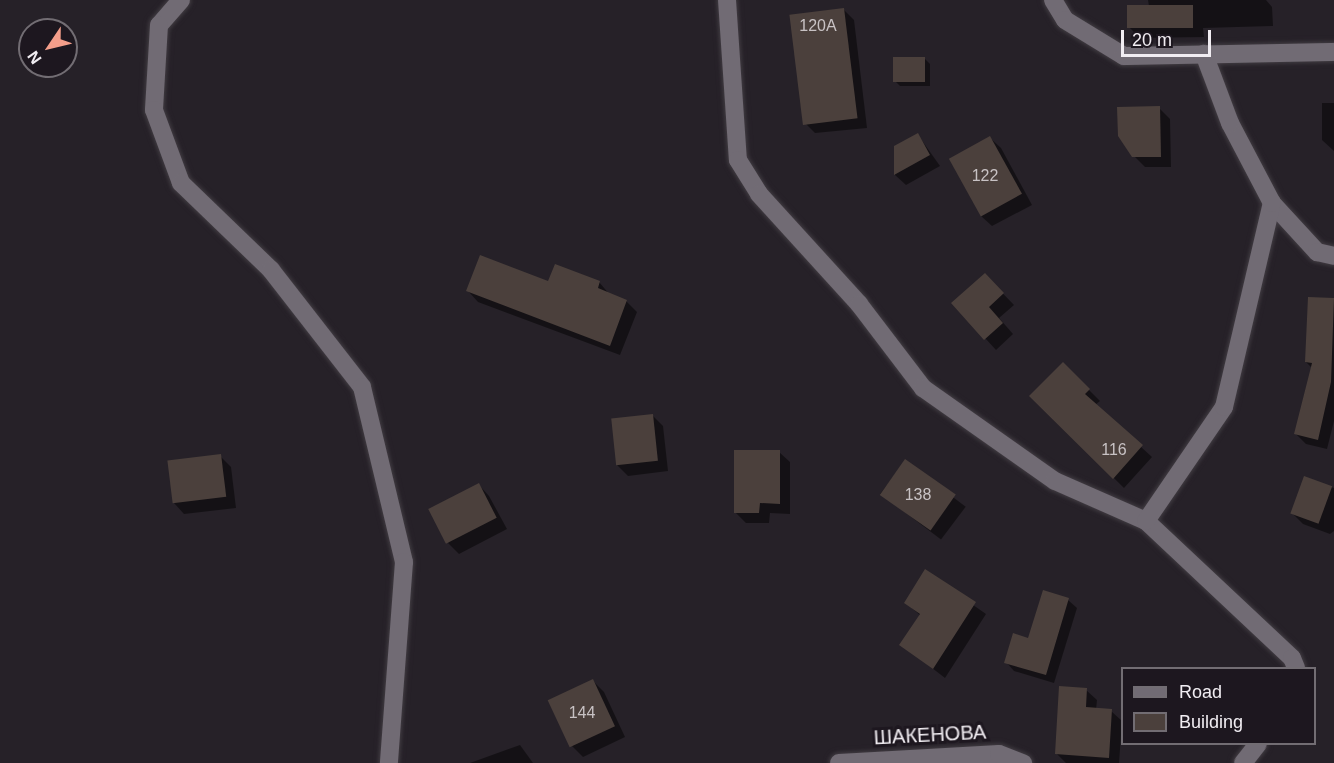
<!DOCTYPE html>
<html>
<head>
<meta charset="utf-8">
<style>
  body { margin:0 }
  #map { position:relative; width:1334px; height:763px; overflow:hidden; background:#262128; font-family:Arial,sans-serif }
  div>[style] { position:absolute }
  [style*='--x'] { left:calc(var(--x)*1px); top:calc(var(--y)*1px); width:calc(var(--w)*1px); rotate:calc(var(--a)*1deg) }
  .shadow>* { inset:0; background:#0007; transform-origin:0 0 }
  .building>* { inset:0; background:#4b403c; transform-origin:0 0 }
  .roads { filter:drop-shadow(0 0 2px #413c42) drop-shadow(0 0 2px #413c42) }
  .minor>* { height:18px; margin:-9px; padding:0 9px; transform-origin:9px; border-radius:9px; background:#716b74 }
  span { translate:-50% -50%; white-space:nowrap; text-align:center; line-height:1.15; -webkit-text-stroke:6px #1d171f; paint-order:stroke }
  .number-label { font-size:16px; color:#c8c2c4 }
  .number-label span { -webkit-text-stroke-width:0 }
  .street-label { font-size:20px; color:#f1edf2 }
  .legend { position:absolute; left:1121px; top:667px; width:195px; height:78px; box-sizing:border-box; background:#1d171f; border:2px solid #726d73; margin:0; padding:8px 10px; list-style:none; font-size:18px; color:#f1edf2 }
  .legend li { display:flex; align-items:center; gap:12px; height:30px }
  .legend b { width:30px; border:2px solid #726d73 }
  .north { position:absolute; left:18px; top:18px; width:60px; height:60px; box-sizing:border-box; background:#1d171f; border:2px solid #726d73; border-radius:50%; rotate:235deg; font-size:16px; font-weight:700; line-height:24px; text-align:center; color:#f1edf2 }
  .north::after { content:''; display:block; margin:auto; width:21px; height:27px; background:#f49e8a; clip-path:polygon(50% 0,100% 100%,50% 72%,0 100%) }
  .scale { position:absolute; left:1121px; top:30px; width:90px; height:27px; box-sizing:border-box; border:3px solid #f1edf2; border-top:0; padding-left:8px; font-size:18px; line-height:21px; white-space:nowrap; color:#f1edf2; -webkit-text-stroke:4px #1d171f; paint-order:stroke }
</style>
</head>
<body>
<div id="map">
  <div class="shadow">
    <div style="clip-path:polygon(1148px 0,1266px 0,1272px 7px,1273px 26px,1203px 28px,1204px 37px,1140px 38px,1129px 27px,1149px 6px)"></div>
    <div style="clip-path:polygon(843px 9px,854px 20px,867px 128px,815px 133px,804px 122px)"></div>
    <div style="clip-path:polygon(925px 59px,930px 64px,930px 86px,900px 86px,895px 81px)"></div>
    <div style="clip-path:polygon(1322px 103px,1334px 103px,1334px 151px,1322px 140px)"></div>
    <div style="clip-path:polygon(1159px 108px,1170px 119px,1171px 167px,1145px 167px,1134px 156px)"></div>
    <div style="clip-path:polygon(918px 135px,940px 166px,906px 185px,895px 175px,895px 147px)"></div>
    <div style="clip-path:polygon(990px 138px,1001px 148px,1032px 205px,992px 226px,981px 216px)"></div>
    <div style="clip-path:polygon(985px 275px,1014px 305px,999px 318px,1013px 334px,996px 350px,953px 303px)"></div>
    <div style="clip-path:polygon(599px 282px,610px 295px,626px 301px,637px 312px,620px 355px,478px 302px,468px 291px)"></div>
    <div style="clip-path:polygon(1310px 298px,1334px 300px,1334px 421px,1327px 449px,1306px 444px,1296px 434px,1312px 368px,1306px 362px)"></div>
    <div style="clip-path:polygon(1063px 364px,1100px 401px,1095px 405px,1152px 457px,1124px 488px,1031px 396px)"></div>
    <div style="clip-path:polygon(652px 415px,663px 426px,668px 471px,628px 476px,617px 465px)"></div>
    <div style="clip-path:polygon(779px 452px,790px 462px,790px 514px,770px 513px,769px 523px,746px 523px,735px 512px)"></div>
    <div style="clip-path:polygon(220px 456px,231px 467px,236px 508px,184px 514px,174px 503px)"></div>
    <div style="left:905px;top:461px;width:76px;height:41px;rotate:37deg"></div>
    <div style="clip-path:polygon(1305px 478px,1334px 488px,1334px 531px,1330px 534px,1303px 524px,1292px 513px)"></div>
    <div style="clip-path:polygon(479px 485px,489px 496px,507px 529px,459px 554px,448px 543px)"></div>
    <div style="clip-path:polygon(926px 572px,986px 614px,945px 678px,901px 644px,921px 616px,906px 603px)"></div>
    <div style="clip-path:polygon(1068px 600px,1077px 608px,1054px 683px,1014px 671px,1006px 662px)"></div>
    <div style="clip-path:polygon(593px 681px,604px 692px,625px 737px,583px 757px,572px 746px)"></div>
    <div style="clip-path:polygon(1086px 690px,1097px 700px,1096px 710px,1111px 711px,1122px 721px,1119px 763px,1066px 763px,1057px 754px)"></div>
    <div style="clip-path:polygon(520px 745px,533px 763px,470px 763px)"></div>
  </div>
  <div class="building">
    <div style="left:1127px;top:5px;width:66px;height:23px"></div>
    <div style="left:844px;top:8px;width:111px;height:55px;rotate:83deg"></div>
    <div style="left:893px;top:57px;width:32px;height:25px"></div>
    <div style="clip-path:polygon(1160px 106px,1161px 157px,1132px 157px,1118px 136px,1117px 107px)"></div>
    <div style="clip-path:polygon(918px 133px,930px 155px,894px 175px,894px 146px)"></div>
    <div style="left:990px;top:136px;width:66px;height:47px;rotate:61deg"></div>
    <div style="clip-path:polygon(480px 255px,548px 281px,555px 264px,600px 281px,598px 288px,627px 300px,610px 346px,466px 291px)"></div>
    <div style="clip-path:polygon(985px 273px,1004px 293px,989px 307px,1003px 323px,984px 340px,951px 303px)"></div>
    <div style="clip-path:polygon(1308px 297px,1334px 298px,1331px 382px,1318px 440px,1294px 434px,1312px 363px,1305px 362px)"></div>
    <div style="clip-path:polygon(1063px 362px,1090px 389px,1085px 394px,1143px 445px,1113px 479px,1029px 396px)"></div>
    <div style="left:653px;top:414px;width:47px;height:42px;rotate:84deg"></div>
    <div style="clip-path:polygon(734px 450px,780px 450px,780px 504px,760px 503px,759px 513px,734px 513px)"></div>
    <div style="left:221px;top:454px;width:43px;height:54px;rotate:83deg"></div>
    <div style="left:905px;top:459px;width:62px;height:44px;rotate:35deg"></div>
    <div style="left:1304px;top:476px;width:30px;height:40px;rotate:20deg"></div>
    <div style="left:479px;top:483px;width:39px;height:57px;rotate:63deg"></div>
    <div style="clip-path:polygon(925px 569px,976px 602px,933px 669px,899px 645px,920px 614px,904px 603px)"></div>
    <div style="clip-path:polygon(1043px 590px,1069px 598px,1046px 675px,1004px 663px,1013px 633px,1028px 638px)"></div>
    <div style="left:593px;top:679px;width:52px;height:50px;rotate:65deg"></div>
    <div style="clip-path:polygon(1059px 686px,1087px 688px,1086px 707px,1112px 709px,1109px 758px,1055px 754px)"></div>
  </div>
  <div class="roads">
    <div class="minor">
      <div style="--x:181;--y:0;--w:33;--a:131"></div>
      <div style="--x:159;--y:25;--w:85;--a:93.4"></div>
      <div style="--x:154;--y:110;--w:78;--a:69.7"></div>
      <div style="--x:181;--y:183;--w:125;--a:44"></div>
      <div style="--x:271;--y:270;--w:148;--a:52.1"></div>
      <div style="--x:362;--y:387;--w:180;--a:76.5"></div>
      <div style="--x:404;--y:562;--w:202;--a:94.3"></div>
      <div style="--x:727;--y:0;--w:160;--a:86.1"></div>
      <div style="--x:738;--y:160;--w:40;--a:58"></div>
      <div style="--x:759;--y:194;--w:149;--a:47.7"></div>
      <div style="--x:859;--y:304;--w:106;--a:52.7"></div>
      <div style="--x:923;--y:388;--w:161;--a:35.2"></div>
      <div style="--x:1055;--y:481;--w:99;--a:23.7"></div>
      <div style="--x:1146;--y:521;--w:200;--a:43.2"></div>
      <div style="--x:1292;--y:658;--w:11;--a:68"></div>
      <div style="--x:1053;--y:0;--w:23;--a:59"></div>
      <div style="--x:1065;--y:20;--w:69;--a:31.4"></div>
      <div style="--x:1124;--y:56;--w:210;--a:-1.1"></div>
      <div style="--x:1272;--y:203;--w:67;--a:47.4"></div>
      <div style="--x:1317;--y:252;--w:17;--a:13"></div>
      <div style="--x:1146;--y:521;--w:138;--a:-55.6"></div>
      <div style="--x:1224;--y:407;--w:210;--a:-76.8"></div>
      <div style="--x:1272;--y:203;--w:90;--a:-117.7"></div>
      <div style="--x:1230;--y:123;--w:74;--a:-110.6"></div>
      <div style="--x:839;--y:763;--w:160;--a:-3.2"></div>
      <div style="--x:999;--y:754;--w:26;--a:21"></div>
      <div style="--x:1243;--y:763;--w:24;--a:-52"></div>
    </div>
  </div>
  <div class="number-label">
    <span style="left:818px;top:26px">120А</span>
    <span style="left:985px;top:176px">122</span>
    <span style="left:1114px;top:450px">116</span>
    <span style="left:918px;top:495px">138</span>
    <span style="left:582px;top:713px">144</span>
  </div>
  <div class="street-label">
    <span style="left:930px;top:735px;rotate:-3deg">ШАКЕНОВА</span>
  </div>
  <ul class="legend">
  <li><b style="height:8px;background:#716b74"></b>Road</li>
  <li><b style="height:16px;background:#4b403c"></b>Building</li>
  </ul>
  <div class="north">N</div>
  <div class="scale">20 m</div>
</div>
</body>
</html>
